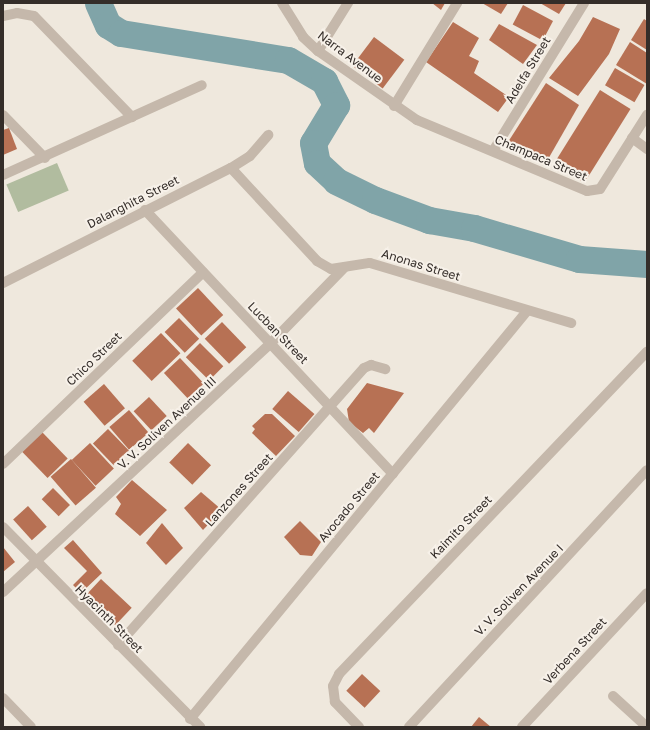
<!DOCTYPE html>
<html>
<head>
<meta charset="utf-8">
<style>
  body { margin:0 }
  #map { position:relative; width:650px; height:730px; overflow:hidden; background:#efe8dd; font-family:"Golos Text",sans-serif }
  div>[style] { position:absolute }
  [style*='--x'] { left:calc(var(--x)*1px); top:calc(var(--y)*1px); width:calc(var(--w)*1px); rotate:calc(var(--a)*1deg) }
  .green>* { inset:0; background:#b1bc9f; transform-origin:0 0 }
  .river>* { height:27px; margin:-13.5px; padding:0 13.5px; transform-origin:13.5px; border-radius:13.5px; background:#80a4a8 }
  .building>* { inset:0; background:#b77154; transform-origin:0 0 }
  .minor>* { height:10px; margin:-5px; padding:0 5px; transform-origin:5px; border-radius:5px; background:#c5b8ab }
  span { translate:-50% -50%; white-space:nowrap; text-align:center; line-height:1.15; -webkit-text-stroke:4px #f7f1e9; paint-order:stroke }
  .street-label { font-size:12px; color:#342d29 }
  .frame { position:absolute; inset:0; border:4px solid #342d29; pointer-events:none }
</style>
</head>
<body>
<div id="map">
  <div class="green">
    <div style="left:57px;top:163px;width:30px;height:55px;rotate:67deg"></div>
  </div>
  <div class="river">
    <div style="--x:98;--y:3;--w:24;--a:66"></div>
    <div style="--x:108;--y:25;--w:15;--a:32"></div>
    <div style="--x:121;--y:33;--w:169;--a:9.2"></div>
    <div style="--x:288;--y:60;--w:42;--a:30.3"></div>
    <div style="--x:324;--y:81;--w:27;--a:63"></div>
    <div style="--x:336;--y:105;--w:44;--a:121.2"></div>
    <div style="--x:313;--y:143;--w:20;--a:79"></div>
    <div style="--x:317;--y:163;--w:26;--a:43"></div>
    <div style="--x:336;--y:181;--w:43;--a:26"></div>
    <div style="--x:375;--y:200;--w:58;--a:20.3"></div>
    <div style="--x:429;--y:220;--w:46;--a:10.1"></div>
    <div style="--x:474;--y:228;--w:109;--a:16.4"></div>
    <div style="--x:579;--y:259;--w:68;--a:4.2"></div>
  </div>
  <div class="building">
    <div style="clip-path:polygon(432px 3px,445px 3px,441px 10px)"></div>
    <div style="clip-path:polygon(482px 3px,508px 3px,501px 14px)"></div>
    <div style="clip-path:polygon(540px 3px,566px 3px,559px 14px)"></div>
    <div style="left:523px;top:5px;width:34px;height:22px;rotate:28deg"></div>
    <div style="clip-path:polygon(593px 17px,620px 29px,609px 54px,578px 96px,549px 78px,579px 41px)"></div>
    <div style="clip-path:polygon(644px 19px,647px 21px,647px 50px,631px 40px)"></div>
    <div style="clip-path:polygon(453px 22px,479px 38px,469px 56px,479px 61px,474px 73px,509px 97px,498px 112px,426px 62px)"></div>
    <div style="clip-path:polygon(499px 24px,537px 45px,523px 64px,489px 40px)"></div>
    <div style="left:374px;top:37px;width:38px;height:36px;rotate:37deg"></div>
    <div style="clip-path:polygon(630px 42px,647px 53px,647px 84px,616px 65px)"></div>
    <div style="left:615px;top:68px;width:34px;height:20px;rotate:30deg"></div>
    <div style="clip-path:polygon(546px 83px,579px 105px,547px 161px,508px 142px)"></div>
    <div style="left:600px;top:90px;width:36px;height:87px;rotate:32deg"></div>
    <div style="clip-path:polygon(9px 128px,17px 149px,3px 155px,3px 130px)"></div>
    <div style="left:198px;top:288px;width:37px;height:30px;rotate:47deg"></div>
    <div style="left:179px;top:318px;width:29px;height:20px;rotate:46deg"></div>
    <div style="left:222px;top:322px;width:35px;height:24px;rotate:46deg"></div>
    <div style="left:161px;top:333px;width:28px;height:40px;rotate:46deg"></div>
    <div style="left:200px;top:343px;width:33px;height:20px;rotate:45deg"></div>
    <div style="left:180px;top:358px;width:35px;height:22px;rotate:47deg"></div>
    <div style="clip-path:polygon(367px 383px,404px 393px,374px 433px,369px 428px,363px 433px,349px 422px,347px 409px)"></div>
    <div style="left:104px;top:384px;width:32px;height:27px;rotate:49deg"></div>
    <div style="left:288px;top:391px;width:35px;height:24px;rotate:41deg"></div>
    <div style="left:149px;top:397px;width:26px;height:21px;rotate:47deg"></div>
    <div style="left:129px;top:410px;width:30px;height:26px;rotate:49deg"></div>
    <div style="clip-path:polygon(265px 414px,272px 414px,295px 436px,276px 456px,252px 433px,255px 429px,252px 426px)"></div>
    <div style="left:108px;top:429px;width:30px;height:21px;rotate:46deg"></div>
    <div style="left:42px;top:432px;width:37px;height:28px;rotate:46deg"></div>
    <div style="left:90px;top:443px;width:35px;height:25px;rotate:47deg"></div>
    <div style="left:188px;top:443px;width:32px;height:27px;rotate:44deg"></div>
    <div style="left:71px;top:459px;width:38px;height:27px;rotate:49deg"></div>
    <div style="clip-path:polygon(132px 480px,167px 510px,140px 536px,115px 514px,121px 504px,116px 497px)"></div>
    <div style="left:53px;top:488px;width:24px;height:16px;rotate:45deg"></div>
    <div style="clip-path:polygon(201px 492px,222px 510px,203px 530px,184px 508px)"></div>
    <div style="left:28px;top:506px;width:28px;height:20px;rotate:48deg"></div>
    <div style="clip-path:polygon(300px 521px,321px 542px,312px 556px,300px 555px,284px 537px)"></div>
    <div style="clip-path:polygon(162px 523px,183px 548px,166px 565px,146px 543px)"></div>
    <div style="clip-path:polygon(73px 540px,102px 573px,81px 593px,73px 585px,87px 571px,64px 548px)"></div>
    <div style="clip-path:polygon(3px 547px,15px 562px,3px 572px)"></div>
    <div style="left:101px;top:579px;width:42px;height:25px;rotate:43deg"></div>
    <div style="left:362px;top:674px;width:25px;height:23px;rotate:43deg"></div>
    <div style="clip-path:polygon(479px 717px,491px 727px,471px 727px)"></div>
  </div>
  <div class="minor">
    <div style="--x:282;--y:3;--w:40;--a:58"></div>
    <div style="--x:303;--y:37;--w:21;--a:43"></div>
    <div style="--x:318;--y:51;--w:121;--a:34.9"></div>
    <div style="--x:417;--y:120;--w:184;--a:22.7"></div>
    <div style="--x:587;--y:191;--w:13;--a:-9"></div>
    <div style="--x:600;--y:189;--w:88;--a:-57.6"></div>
    <div style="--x:3;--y:16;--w:14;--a:-12"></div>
    <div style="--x:17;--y:13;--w:17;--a:10"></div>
    <div style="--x:34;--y:16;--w:141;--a:45.9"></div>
    <div style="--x:318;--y:51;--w:57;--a:-58"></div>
    <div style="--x:394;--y:106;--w:121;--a:-58.5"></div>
    <div style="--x:3;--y:115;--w:60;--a:45.7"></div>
    <div style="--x:632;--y:138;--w:19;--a:36"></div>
    <div style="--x:493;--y:151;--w:174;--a:-58.4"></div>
    <div style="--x:231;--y:168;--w:127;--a:47.2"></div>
    <div style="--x:317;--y:261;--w:16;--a:30"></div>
    <div style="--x:331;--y:269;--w:39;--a:-9"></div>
    <div style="--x:370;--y:263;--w:210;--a:16.6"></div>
    <div style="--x:3;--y:175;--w:218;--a:-24.3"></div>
    <div style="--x:145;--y:210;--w:362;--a:46.8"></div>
    <div style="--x:3;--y:283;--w:255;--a:-26.8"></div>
    <div style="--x:231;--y:168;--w:22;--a:-32"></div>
    <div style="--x:250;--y:156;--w:28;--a:-49"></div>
    <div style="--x:3;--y:464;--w:277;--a:-43.8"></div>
    <div style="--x:3;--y:527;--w:281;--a:45.4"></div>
    <div style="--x:3;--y:592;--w:364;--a:-42.9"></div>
    <div style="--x:270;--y:344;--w:106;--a:-45.8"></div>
    <div style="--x:118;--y:645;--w:370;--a:-48.4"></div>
    <div style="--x:364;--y:368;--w:8;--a:-23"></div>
    <div style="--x:371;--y:365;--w:15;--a:16"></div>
    <div style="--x:613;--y:696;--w:46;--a:42.4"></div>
    <div style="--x:3;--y:698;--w:40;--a:46"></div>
    <div style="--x:190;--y:719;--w:529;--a:-50.44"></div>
    <div style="--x:359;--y:727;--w:35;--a:-134"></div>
    <div style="--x:335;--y:702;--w:16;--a:-97"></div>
    <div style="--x:333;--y:686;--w:13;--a:-63"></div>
    <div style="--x:339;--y:674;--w:446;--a:-46.3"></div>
    <div style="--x:409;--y:727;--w:350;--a:-47.2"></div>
    <div style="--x:522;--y:727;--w:183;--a:-47"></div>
  </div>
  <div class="street-label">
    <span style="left:350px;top:57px;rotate:37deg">Narra Avenue</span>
    <span style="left:528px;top:70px;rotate:-59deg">Adelfa Street</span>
    <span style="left:541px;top:158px;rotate:23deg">Champaca Street</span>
    <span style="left:133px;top:202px;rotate:-27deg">Dalanghita Street</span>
    <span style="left:421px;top:265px;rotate:17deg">Anonas Street</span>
    <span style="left:278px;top:333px;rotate:46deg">Lucban Street</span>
    <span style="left:94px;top:359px;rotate:-44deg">Chico Street</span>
    <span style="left:167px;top:423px;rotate:-43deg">V. V. Soliven Avenue III</span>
    <span style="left:239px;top:490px;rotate:-48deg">Lanzones Street</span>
    <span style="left:349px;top:507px;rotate:-50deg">Avocado Street</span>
    <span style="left:461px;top:527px;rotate:-46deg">Kaimito Street</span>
    <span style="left:519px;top:590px;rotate:-46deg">V. V. Soliven Avenue I</span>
    <span style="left:109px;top:619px;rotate:45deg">Hyacinth Street</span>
    <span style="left:575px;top:651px;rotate:-47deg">Verbena Street</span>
  </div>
  <div class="frame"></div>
</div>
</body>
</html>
